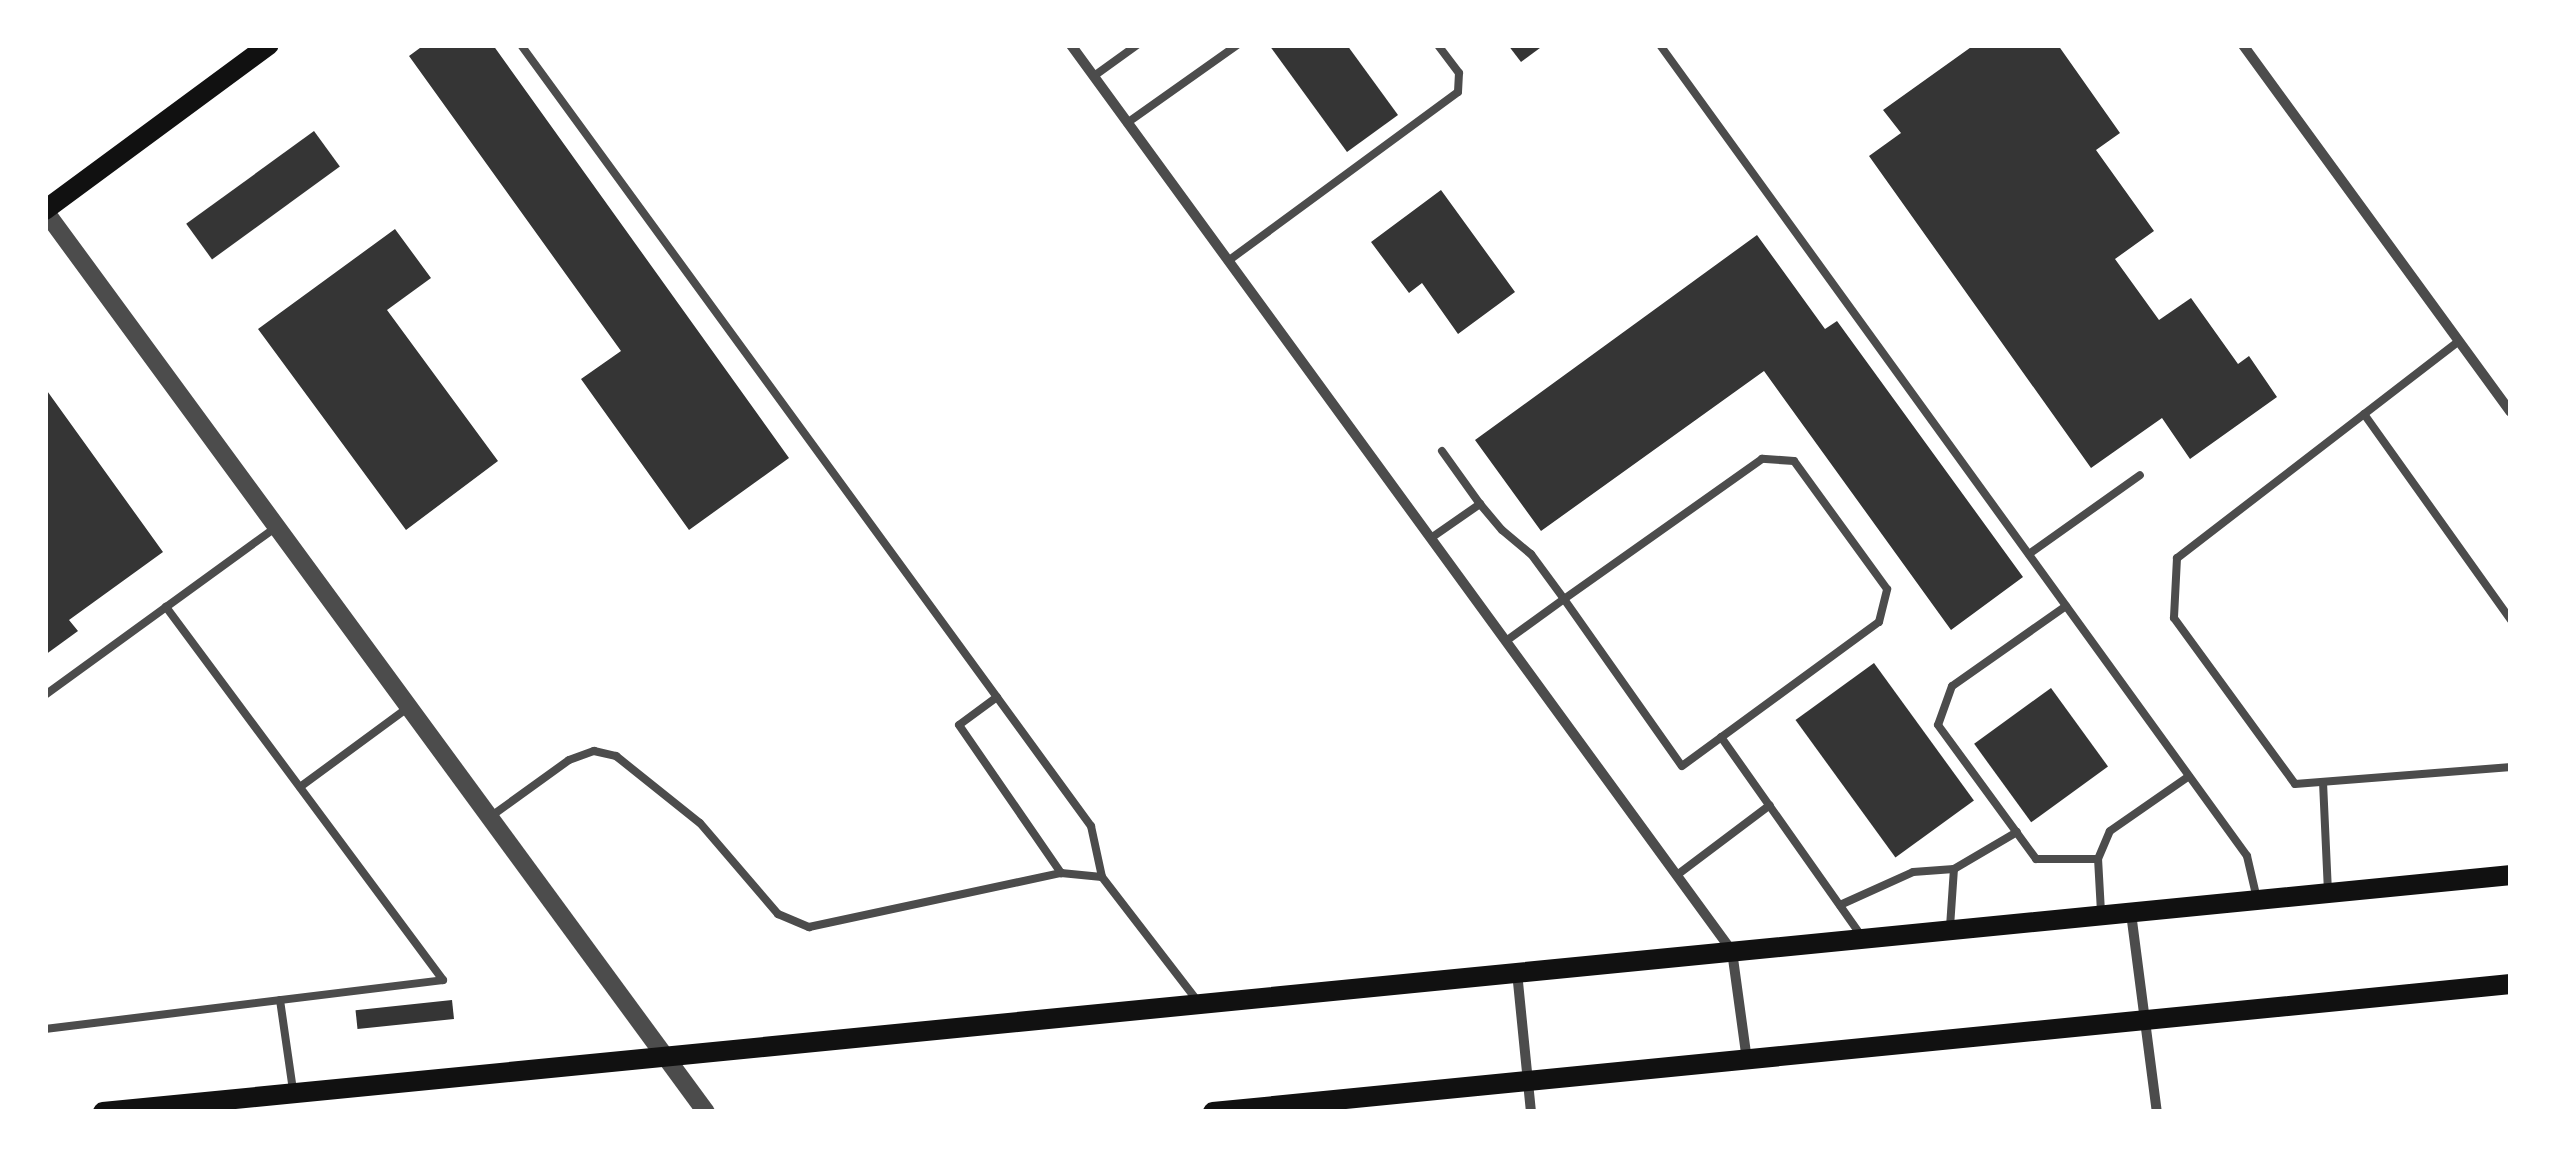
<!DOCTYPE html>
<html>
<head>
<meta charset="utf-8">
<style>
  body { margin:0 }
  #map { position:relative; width:2556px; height:1157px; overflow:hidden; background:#fff; font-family:"Golos Text",sans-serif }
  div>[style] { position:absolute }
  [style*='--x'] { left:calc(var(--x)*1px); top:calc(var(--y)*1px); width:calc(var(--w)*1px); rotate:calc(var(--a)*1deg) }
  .building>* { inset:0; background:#353535; transform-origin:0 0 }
  .service>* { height:8px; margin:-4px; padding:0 4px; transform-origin:4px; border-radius:4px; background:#4c4c4c }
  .minor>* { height:10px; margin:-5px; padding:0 5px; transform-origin:5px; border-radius:5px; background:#4c4c4c }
  .tertiary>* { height:18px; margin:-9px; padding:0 9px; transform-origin:9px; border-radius:9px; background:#4c4c4c }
  .secondary>* { height:20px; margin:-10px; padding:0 10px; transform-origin:10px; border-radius:10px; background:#111 }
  span { translate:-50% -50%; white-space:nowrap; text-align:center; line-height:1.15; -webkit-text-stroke:10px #fff; paint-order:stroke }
  .frame { position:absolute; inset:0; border:48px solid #fff; pointer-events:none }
</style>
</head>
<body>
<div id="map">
  <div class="building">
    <div style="clip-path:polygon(424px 45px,493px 45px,789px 458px,689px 530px,581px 379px,621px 351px,409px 56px)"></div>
    <div style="clip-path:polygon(1269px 45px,1347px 45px,1398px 115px,1347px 152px)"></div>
    <div style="clip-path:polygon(1508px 45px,1544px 45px,1521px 62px)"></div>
    <div style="clip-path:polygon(1974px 45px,2058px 45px,2120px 133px,2096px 150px,2154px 231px,2115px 259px,2159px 320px,2191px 298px,2238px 364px,2249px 356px,2277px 397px,2190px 459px,2162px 418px,2091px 468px,1869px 156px,1901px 133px,1883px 110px)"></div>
    <div style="left:314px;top:131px;width:44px;height:158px;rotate:54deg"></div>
    <div style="clip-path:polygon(1441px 190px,1515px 292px,1458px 334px,1422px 283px,1409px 293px,1371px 242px)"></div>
    <div style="clip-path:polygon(395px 229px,431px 278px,387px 310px,498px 461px,406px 530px,258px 329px)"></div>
    <div style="clip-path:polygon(1757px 235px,1825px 329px,1837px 321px,2023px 577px,1951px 630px,1764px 371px,1541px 531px,1475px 440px)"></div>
    <div style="clip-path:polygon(45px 388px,163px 552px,69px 620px,78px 631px,45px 655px)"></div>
    <div style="left:1874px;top:663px;width:170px;height:97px;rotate:54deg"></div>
    <div style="left:2051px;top:688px;width:97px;height:95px;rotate:54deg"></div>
    <div style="left:452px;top:1000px;width:19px;height:97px;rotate:84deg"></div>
  </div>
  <div class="service">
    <div style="--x:521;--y:45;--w:967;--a:53.88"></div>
    <div style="--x:1091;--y:826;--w:52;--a:77.8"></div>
    <div style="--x:1660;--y:45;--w:1001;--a:54.1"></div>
    <div style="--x:2247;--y:856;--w:44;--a:76.9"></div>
    <div style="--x:1094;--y:76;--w:53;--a:-35.8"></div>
    <div style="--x:1127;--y:123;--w:135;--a:-35.3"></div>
    <div style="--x:1228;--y:261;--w:285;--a:-36.3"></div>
    <div style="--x:1458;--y:92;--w:19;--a:-87"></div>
    <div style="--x:1459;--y:73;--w:35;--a:-127"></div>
    <div style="--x:2459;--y:341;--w:356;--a:142.4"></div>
    <div style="--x:2177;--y:558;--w:60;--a:92.9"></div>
    <div style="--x:2174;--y:618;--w:205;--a:53.9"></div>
    <div style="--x:2295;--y:784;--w:217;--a:-4.5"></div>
    <div style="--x:2364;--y:414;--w:253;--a:54.5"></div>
    <div style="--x:1442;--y:451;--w:65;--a:54.4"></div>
    <div style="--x:1431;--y:538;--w:60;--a:-34.8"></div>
    <div style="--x:1480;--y:504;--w:34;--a:50"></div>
    <div style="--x:1502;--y:530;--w:38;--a:40"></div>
    <div style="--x:1531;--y:554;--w:56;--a:53.7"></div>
    <div style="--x:1564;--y:599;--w:204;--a:54.8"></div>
    <div style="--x:1682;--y:766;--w:244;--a:-36.2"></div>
    <div style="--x:1879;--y:622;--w:34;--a:-76"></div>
    <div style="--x:1887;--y:589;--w:158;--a:-126"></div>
    <div style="--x:1794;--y:461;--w:32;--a:-176"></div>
    <div style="--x:1762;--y:459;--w:242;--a:144.7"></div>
    <div style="--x:1564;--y:599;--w:72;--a:144.1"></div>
    <div style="--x:2029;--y:554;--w:136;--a:-35.4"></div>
    <div style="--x:2066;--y:606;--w:139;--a:144.9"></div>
    <div style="--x:1952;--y:686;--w:41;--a:109.7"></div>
    <div style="--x:1938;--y:725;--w:166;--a:53.8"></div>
    <div style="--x:2036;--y:859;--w:62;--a:0"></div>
    <div style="--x:45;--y:695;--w:286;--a:-36"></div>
    <div style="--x:997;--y:697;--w:47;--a:143.6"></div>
    <div style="--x:959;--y:725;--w:180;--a:55.4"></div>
    <div style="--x:1721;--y:737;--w:246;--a:54.8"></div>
    <div style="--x:2323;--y:782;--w:111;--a:87.4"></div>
    <div style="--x:300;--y:787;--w:135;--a:-36.3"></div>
    <div style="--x:490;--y:817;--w:97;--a:-35.8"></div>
    <div style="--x:569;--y:760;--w:27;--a:-20"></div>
    <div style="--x:594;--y:751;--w:23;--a:13"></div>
    <div style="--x:616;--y:756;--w:107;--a:38.6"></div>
    <div style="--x:700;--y:823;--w:120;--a:49.4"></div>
    <div style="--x:778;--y:914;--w:34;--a:23"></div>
    <div style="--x:809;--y:927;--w:258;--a:-12.1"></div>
    <div style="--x:1061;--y:873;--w:41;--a:5.6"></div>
    <div style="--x:1102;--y:877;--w:154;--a:52.4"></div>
    <div style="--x:1677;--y:875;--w:116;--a:-37"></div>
    <div style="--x:1840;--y:905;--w:80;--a:-24.3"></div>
    <div style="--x:1913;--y:872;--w:41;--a:-4.2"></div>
    <div style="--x:2101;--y:912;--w:53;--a:-93.2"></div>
    <div style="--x:2098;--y:859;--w:30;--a:-67"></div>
    <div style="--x:2110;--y:831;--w:96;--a:-34.8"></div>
    <div style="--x:1950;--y:927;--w:58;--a:-86.1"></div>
    <div style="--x:1954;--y:869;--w:73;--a:-30.4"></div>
    <div style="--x:280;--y:1000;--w:91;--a:81.8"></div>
    <div style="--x:45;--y:1029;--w:401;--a:-7"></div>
    <div style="--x:443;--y:980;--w:465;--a:-126.6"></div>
  </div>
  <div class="minor">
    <div style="--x:1071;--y:45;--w:1121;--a:53.89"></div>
    <div style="--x:1732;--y:951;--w:110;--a:82.2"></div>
    <div style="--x:2243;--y:45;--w:454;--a:53.9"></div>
    <div style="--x:2131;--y:913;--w:201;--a:82.6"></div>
    <div style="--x:1517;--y:972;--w:141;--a:84.3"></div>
  </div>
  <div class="tertiary">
    <div style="--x:45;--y:211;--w:1117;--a:53.74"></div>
  </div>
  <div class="secondary">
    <div style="--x:45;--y:210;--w:278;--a:-36.4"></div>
    <div style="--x:103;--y:1112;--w:2420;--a:-5.62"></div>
    <div style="--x:1213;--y:1112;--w:1304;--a:-5.63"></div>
  </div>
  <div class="frame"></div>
</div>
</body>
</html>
